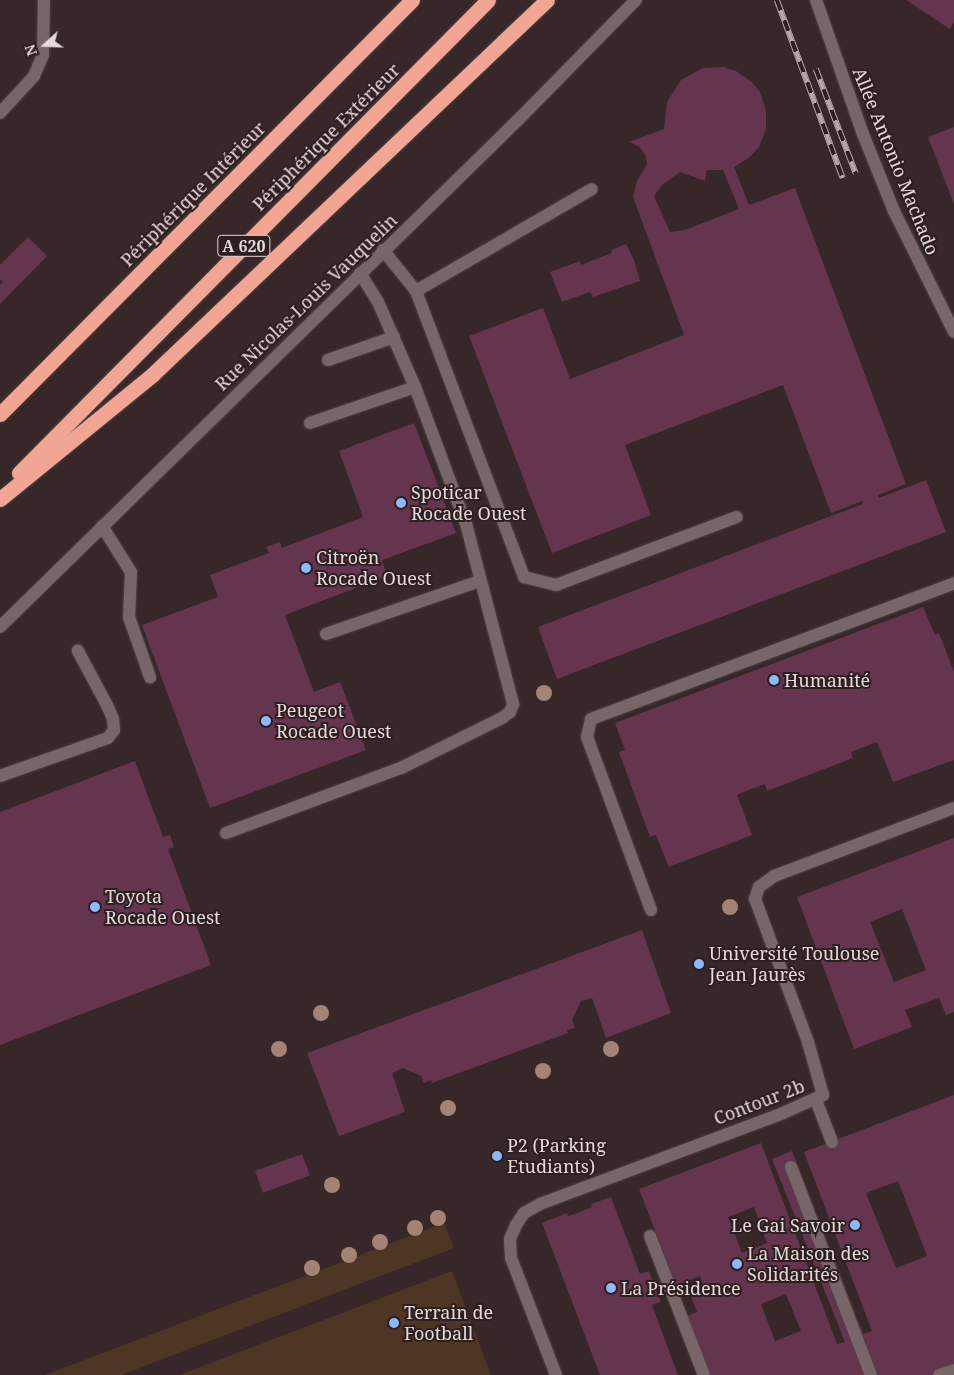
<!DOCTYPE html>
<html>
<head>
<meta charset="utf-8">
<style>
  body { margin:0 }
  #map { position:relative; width:954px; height:1375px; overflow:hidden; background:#372729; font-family:"Noto Serif",serif }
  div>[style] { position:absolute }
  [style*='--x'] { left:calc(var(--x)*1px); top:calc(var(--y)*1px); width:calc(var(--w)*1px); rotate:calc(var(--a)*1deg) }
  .green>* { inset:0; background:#4e3524 }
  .building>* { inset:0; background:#65354f; transform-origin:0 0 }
  .roads { filter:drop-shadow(0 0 1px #514446) drop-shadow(0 0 1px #514446) }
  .minor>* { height:12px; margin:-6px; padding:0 6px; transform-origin:6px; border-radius:6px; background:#776567 }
  .highway>* { height:15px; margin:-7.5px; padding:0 7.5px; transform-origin:7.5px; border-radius:7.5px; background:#f2a593 }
  .rail>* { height:5.5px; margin-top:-2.75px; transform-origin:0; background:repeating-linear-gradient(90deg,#2d1e20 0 11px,#b4a7a9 0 22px); box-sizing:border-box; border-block:1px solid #b4a7a9 }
  .trees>* { width:16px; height:16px; margin:-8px; border-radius:50%; background:#a28374 }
  .dots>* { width:14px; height:14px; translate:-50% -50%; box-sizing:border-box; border:2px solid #2d1e20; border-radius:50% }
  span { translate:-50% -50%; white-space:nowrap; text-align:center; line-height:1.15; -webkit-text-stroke:4px #2d1e20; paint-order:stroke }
  .shield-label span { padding:1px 4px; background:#2d1e20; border:1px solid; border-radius:4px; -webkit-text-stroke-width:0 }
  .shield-label { font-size:16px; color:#e4d9da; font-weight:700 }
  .street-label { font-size:18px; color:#e4d9da }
  .poi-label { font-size:18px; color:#e4d9da }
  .left { translate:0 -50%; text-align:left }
  .right { translate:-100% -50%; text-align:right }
  .north { position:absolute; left:20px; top:20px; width:50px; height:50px; -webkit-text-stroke:4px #2d1e20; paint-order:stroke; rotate:250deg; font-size:14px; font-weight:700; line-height:20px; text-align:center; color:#e4d9da }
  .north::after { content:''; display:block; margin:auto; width:18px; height:22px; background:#e4d9da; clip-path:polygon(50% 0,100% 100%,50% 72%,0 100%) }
</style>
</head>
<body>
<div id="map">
  <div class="green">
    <div style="clip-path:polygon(444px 1223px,454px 1248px,121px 1375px,45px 1375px)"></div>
    <div style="clip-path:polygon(452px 1271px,491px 1375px,179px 1375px)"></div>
  </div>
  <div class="building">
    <div style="clip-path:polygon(906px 0,954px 0,954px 22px,950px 29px)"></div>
    <div style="clip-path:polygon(evenodd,723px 67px,736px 71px,752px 82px,760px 92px,766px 110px,766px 129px,759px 147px,750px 157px,734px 167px,749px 205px,795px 188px,906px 484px,878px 495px,879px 498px,926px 480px,946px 532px,557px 679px,538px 627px,863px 504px,862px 501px,831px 513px,783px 385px,625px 445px,651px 515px,552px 553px,469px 336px,543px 308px,570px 379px,684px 335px,633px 197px,637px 181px,647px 164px,646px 157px,640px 147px,629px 142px,664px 129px,667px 102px,681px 80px,703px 68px,723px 67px,707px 170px,723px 170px,739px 209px,685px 230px,670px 232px,654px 196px,662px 185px,680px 172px,705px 181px,707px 170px)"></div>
    <div style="clip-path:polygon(954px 127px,954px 204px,928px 137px)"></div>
    <div style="clip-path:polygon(28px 237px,47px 256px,0 304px,0 285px,3px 282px,0 279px,0 265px)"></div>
    <div style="clip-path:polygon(626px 244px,634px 260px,640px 281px,593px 297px,590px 292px,562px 302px,550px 272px,580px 261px,581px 265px,612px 253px,611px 250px)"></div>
    <div style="clip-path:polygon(414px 423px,456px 533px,382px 560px,387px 576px,285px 615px,314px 692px,340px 682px,366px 750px,210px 808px,142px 625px,218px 597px,210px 575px,269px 553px,266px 547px,280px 542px,282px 548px,363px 517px,339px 451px)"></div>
    <div style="clip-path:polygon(923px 607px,935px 635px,939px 633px,954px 672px,954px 760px,893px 782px,877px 742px,851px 752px,853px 758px,814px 773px,767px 791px,765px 784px,746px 791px,737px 795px,752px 835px,669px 867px,656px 835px,650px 837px,619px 752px,625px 750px,615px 723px)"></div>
    <div style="clip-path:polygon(135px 761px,163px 837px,170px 835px,174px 847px,168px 849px,211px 965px,0 1045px,0 812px)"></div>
    <div style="clip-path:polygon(evenodd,954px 838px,954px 1012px,946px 1015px,939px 998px,905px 1010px,912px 1027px,854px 1049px,797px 897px,954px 838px,902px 909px,926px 970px,894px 982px,870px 922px,902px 909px)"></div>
    <div style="clip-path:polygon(642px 930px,671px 1013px,606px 1038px,592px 998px,581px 1001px,572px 1020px,575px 1028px,567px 1030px,568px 1033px,432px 1083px,431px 1080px,424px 1083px,421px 1076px,403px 1068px,392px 1073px,405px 1112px,339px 1136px,307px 1053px)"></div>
    <div style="clip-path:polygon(evenodd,954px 1095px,954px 1375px,709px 1375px,686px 1316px,697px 1312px,691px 1296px,705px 1290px,700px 1276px,676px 1285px,639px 1189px,761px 1143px,837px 1344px,845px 1342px,772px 1159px,792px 1151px,863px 1334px,872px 1331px,804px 1152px,954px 1095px,898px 1181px,927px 1256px,896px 1268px,866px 1193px,898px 1181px,954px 1095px,754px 1207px,767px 1243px,742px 1253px,728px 1217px,754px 1207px,954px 1095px,786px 1294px,801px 1331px,775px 1341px,761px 1304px,786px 1294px)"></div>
    <div style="left:302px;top:1154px;width:23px;height:50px;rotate:70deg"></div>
    <div style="clip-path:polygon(611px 1197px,640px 1274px,649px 1271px,661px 1302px,652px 1305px,678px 1375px,600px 1375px,542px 1223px,567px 1213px,568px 1216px,580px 1212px,592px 1207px,591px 1204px)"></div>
  </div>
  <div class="roads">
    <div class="minor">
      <div style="--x:816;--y:0;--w:142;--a:70.7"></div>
      <div style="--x:863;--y:134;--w:83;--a:68.1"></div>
      <div style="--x:894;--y:211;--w:135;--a:63.6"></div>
      <div style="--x:0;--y:113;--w:50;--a:-47.4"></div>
      <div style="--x:34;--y:76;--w:23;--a:-67"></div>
      <div style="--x:43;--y:55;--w:55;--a:-89"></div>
      <div style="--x:383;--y:250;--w:53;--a:51.2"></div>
      <div style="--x:416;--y:291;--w:306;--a:69.3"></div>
      <div style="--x:524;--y:577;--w:33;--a:14"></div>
      <div style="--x:556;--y:585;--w:193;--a:-20.6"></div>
      <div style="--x:416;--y:291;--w:203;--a:-30.1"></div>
      <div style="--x:328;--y:360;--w:70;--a:-19.2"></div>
      <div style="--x:310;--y:423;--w:111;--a:-18.9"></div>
      <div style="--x:102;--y:526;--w:54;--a:57.8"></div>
      <div style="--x:131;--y:572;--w:45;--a:92.5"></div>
      <div style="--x:129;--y:617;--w:64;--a:70.7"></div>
      <div style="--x:0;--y:627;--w:725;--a:-44.39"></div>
      <div style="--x:518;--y:120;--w:168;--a:-45.5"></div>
      <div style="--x:326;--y:634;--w:163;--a:-19"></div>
      <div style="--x:0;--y:776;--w:114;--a:-19.4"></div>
      <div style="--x:108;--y:738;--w:10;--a:-53"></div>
      <div style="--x:114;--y:730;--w:11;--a:-95"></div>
      <div style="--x:113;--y:719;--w:13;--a:-113"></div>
      <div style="--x:108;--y:707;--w:64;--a:-118.2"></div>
      <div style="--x:226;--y:833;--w:187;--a:-20.4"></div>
      <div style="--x:401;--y:768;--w:113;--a:-26.3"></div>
      <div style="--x:502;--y:718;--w:10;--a:-37"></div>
      <div style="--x:510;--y:712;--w:9;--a:-69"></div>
      <div style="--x:513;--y:704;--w:186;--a:-104.6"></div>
      <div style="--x:466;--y:524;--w:146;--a:-110.4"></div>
      <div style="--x:415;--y:387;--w:93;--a:-113.5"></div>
      <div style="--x:378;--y:302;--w:34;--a:-122"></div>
      <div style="--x:651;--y:910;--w:184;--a:-110.3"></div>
      <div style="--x:587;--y:737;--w:18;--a:-77"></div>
      <div style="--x:591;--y:719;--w:388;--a:-20.5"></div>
      <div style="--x:816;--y:1100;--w:45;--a:69.1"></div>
      <div style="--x:791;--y:1167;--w:223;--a:69"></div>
      <div style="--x:650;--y:1236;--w:149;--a:68.8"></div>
      <div style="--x:556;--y:1375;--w:125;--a:-111"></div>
      <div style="--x:511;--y:1258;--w:19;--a:-93"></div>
      <div style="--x:510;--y:1239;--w:15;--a:-67"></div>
      <div style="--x:516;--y:1225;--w:14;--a:-56"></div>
      <div style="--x:524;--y:1213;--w:18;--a:-29"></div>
      <div style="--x:540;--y:1204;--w:259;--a:-20.5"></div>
      <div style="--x:783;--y:1113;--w:44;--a:-24.2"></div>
      <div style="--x:823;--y:1095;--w:55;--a:-105.8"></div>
      <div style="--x:808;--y:1042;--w:153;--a:-110.3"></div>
      <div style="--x:755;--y:899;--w:13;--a:-72"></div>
      <div style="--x:759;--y:887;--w:19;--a:-36"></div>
      <div style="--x:774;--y:876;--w:192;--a:-20.7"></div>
      <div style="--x:939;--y:1375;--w:16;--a:-18"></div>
    </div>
    <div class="highway">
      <div style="--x:0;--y:414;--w:584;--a:-45.14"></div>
      <div style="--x:19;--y:473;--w:666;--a:-45.24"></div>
      <div style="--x:0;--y:499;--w:198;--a:-39.2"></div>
      <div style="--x:153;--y:374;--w:543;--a:-43.51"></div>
    </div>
  </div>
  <div class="rail">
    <div style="--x:777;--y:0;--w:190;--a:69.7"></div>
    <div style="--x:816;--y:69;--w:112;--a:69.1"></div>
  </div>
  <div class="trees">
    <div style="left:544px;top:693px"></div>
    <div style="left:730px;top:907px"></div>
    <div style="left:321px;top:1013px"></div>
    <div style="left:279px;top:1049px"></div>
    <div style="left:611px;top:1049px"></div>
    <div style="left:543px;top:1071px"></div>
    <div style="left:448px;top:1108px"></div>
    <div style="left:332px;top:1185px"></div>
    <div style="left:438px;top:1218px"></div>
    <div style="left:415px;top:1228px"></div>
    <div style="left:380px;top:1242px"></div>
    <div style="left:349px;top:1255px"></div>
    <div style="left:312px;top:1268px"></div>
  </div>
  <div class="dots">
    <div style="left:401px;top:503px;background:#8abafc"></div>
    <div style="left:306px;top:568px;background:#8abafc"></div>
    <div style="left:774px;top:680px;background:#8abafc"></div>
    <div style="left:266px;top:721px;background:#8abafc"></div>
    <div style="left:95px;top:907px;background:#8abafc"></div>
    <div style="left:699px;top:964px;background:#8abafc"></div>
    <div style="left:497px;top:1156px;background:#8abafc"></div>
    <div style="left:855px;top:1225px;background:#8abafc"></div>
    <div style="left:737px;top:1264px;background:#8abafc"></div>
    <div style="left:611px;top:1288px;background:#8abafc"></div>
    <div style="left:394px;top:1323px;background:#8abafc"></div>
  </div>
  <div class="shield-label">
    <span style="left:244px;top:246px">A 620</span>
  </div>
  <div class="street-label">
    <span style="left:326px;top:137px;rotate:-45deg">Périphérique Extérieur</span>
    <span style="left:896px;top:161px;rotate:68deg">Allée Antonio Machado</span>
    <span style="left:193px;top:194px;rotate:-45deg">Périphérique Intérieur</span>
    <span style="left:306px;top:302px;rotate:-44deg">Rue Nicolas-Louis Vauquelin</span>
    <span style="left:759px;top:1102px;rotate:-21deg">Contour 2b</span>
  </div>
  <div class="poi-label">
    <span class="left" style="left:411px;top:503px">Spoticar<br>Rocade Ouest</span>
    <span class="left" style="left:316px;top:568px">Citroën<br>Rocade Ouest</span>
    <span class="left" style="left:784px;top:680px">Humanité</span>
    <span class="left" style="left:276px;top:721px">Peugeot<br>Rocade Ouest</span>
    <span class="left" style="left:105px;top:907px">Toyota<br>Rocade Ouest</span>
    <span class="left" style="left:709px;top:964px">Université Toulouse<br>Jean Jaurès</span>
    <span class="left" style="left:507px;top:1156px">P2 (Parking<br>Etudiants)</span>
    <span class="right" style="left:845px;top:1225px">Le Gai Savoir</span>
    <span class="left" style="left:747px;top:1264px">La Maison des<br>Solidarités</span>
    <span class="left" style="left:621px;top:1288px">La Présidence</span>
    <span class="left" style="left:404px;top:1323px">Terrain de<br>Football</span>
  </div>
  <div class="north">N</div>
</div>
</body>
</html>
